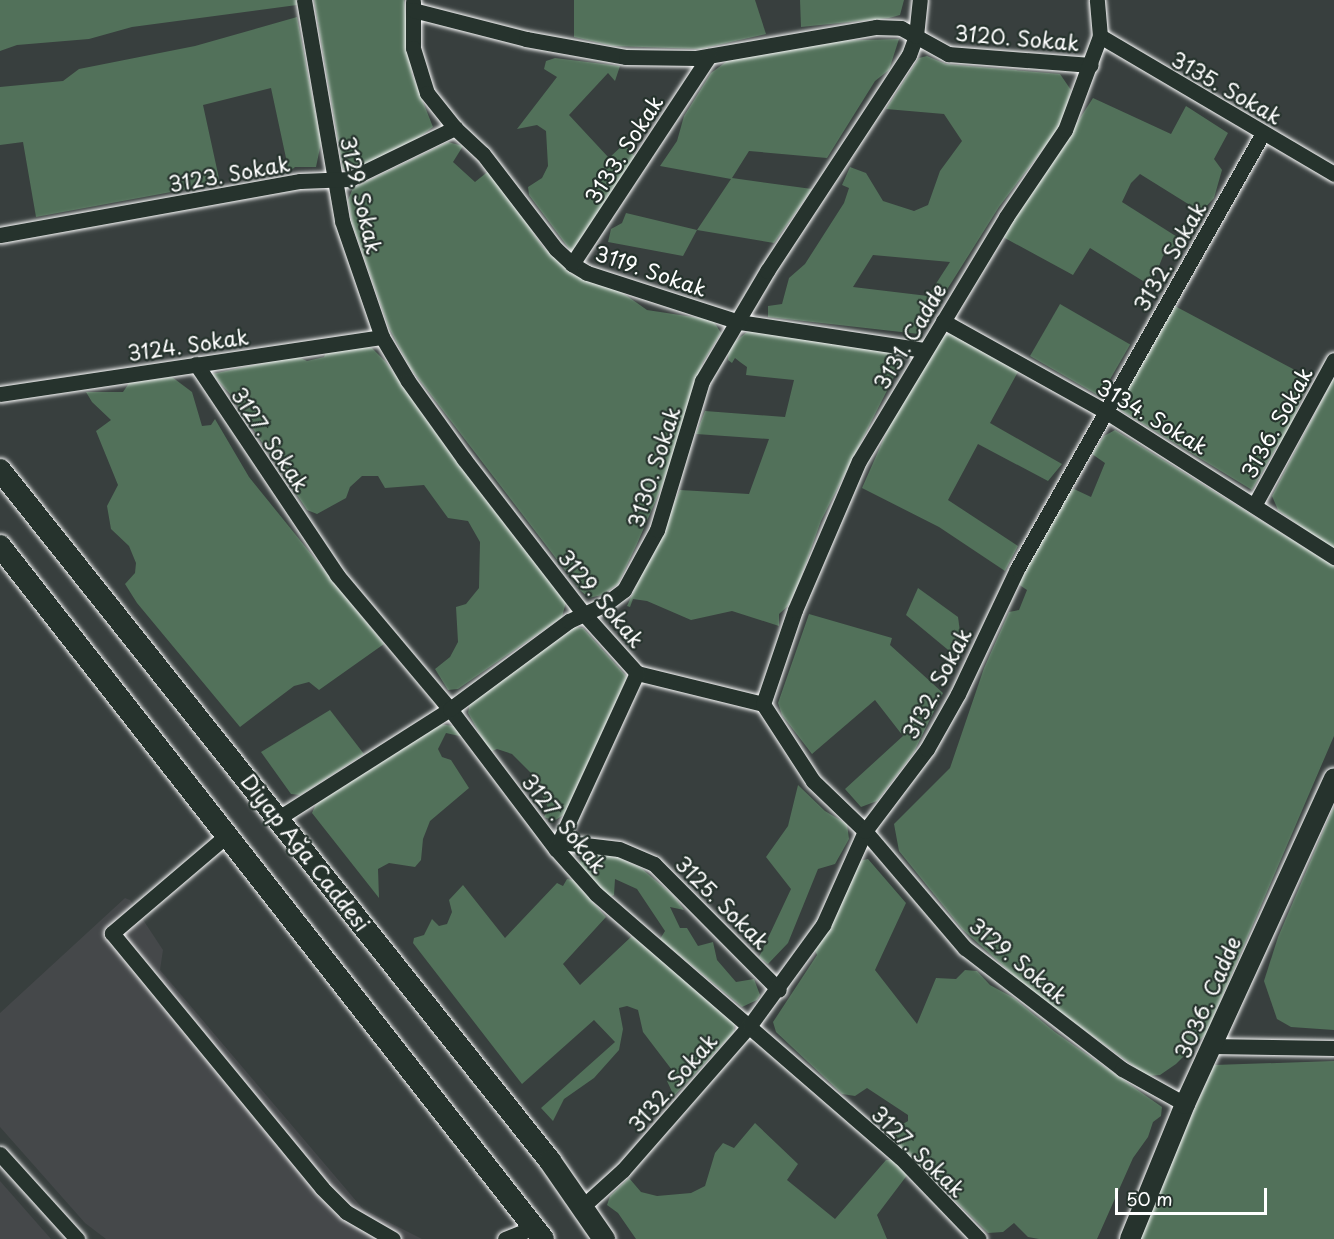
<!DOCTYPE html>
<html>
<head>
<meta charset="utf-8">
<style>
  body { margin:0 }
  #map { position:relative; width:1334px; height:1239px; overflow:hidden; background:#383f3e; font-family:"Playpen Sans",sans-serif }
  div>[style] { position:absolute }
  [style*='--x'] { left:calc(var(--x)*1px); top:calc(var(--y)*1px); width:calc(var(--w)*1px); rotate:calc(var(--a)*1deg) }
  .built>* { inset:0; background:#45484a }
  .green>* { inset:0; background:#52715a; transform-origin:0 0 }
  .roads { filter:drop-shadow(0 0 2px #fff) drop-shadow(0 0 2px #fff) }
  .minor>* { height:15px; margin:-7.5px; padding:0 7.5px; transform-origin:7.5px; border-radius:7.5px; background:#26332d }
  .tertiary>* { height:20px; margin:-10px; padding:0 10px; transform-origin:10px; border-radius:10px; background:#26332d }
  .secondary>* { height:22px; margin:-11px; padding:0 11px; transform-origin:11px; border-radius:11px; background:#26332d }
  span { translate:-50% -50%; white-space:nowrap; text-align:center; line-height:1.15; -webkit-text-stroke:4.5px #26332d; paint-order:stroke }
  .street-label { font-size:21px; color:#fff }
  .scale { position:absolute; left:1115px; top:1188px; width:152px; height:27px; box-sizing:border-box; border:3px solid #fff; border-top:0; padding-left:8px; font-size:18px; line-height:21px; white-space:nowrap; color:#fff; -webkit-text-stroke:4px #26332d; paint-order:stroke }
</style>
</head>
<body>
<div id="map">
  <div class="built">
    <div style="clip-path:polygon(125px 898px,130px 900px,163px 950px,160px 970px,363px 1209px,422px 1239px,106px 1239px,85px 1223px,0 1127px,0 1013px)"></div>
    <div style="clip-path:polygon(0 1181px,51px 1239px,0 1239px)"></div>
  </div>
  <div class="green">
    <div style="clip-path:polygon(0 0,296px 0,297px 5px,132px 27px,89px 39px,17px 45px,0 51px)"></div>
    <div style="clip-path:polygon(314px 0,404px 0,412px 74px,433px 127px,418px 138px,355px 169px,343px 169px)"></div>
    <div style="clip-path:polygon(574px 0,755px 0,766px 34px,700px 49px,613px 46px,574px 37px)"></div>
    <div style="clip-path:polygon(800px 0,904px 0,900px 15px,889px 18px,801px 27px)"></div>
    <div style="clip-path:polygon(297px 17px,321px 143px,316px 167px,295px 167px,289px 172px,271px 88px,203px 105px,220px 183px,36px 217px,23px 142px,0 145px,0 87px,63px 81px,79px 69px,195px 46px)"></div>
    <div style="clip-path:polygon(899px 39px,889px 70px,875px 81px,827px 158px,749px 151px,732px 178px,812px 189px,774px 243px,697px 230px,683px 256px,608px 242px,611px 229px,622px 223px,626px 213px,697px 230px,731px 179px,660px 166px,677px 141px,684px 116px,711px 73px,727px 61px,828px 41px)"></div>
    <div style="clip-path:polygon(evenodd,927px 56px,946px 64px,1060px 74px,1071px 90px,1062px 124px,999px 207px,919px 334px,768px 317px,768px 306px,782px 304px,789px 278px,805px 264px,844px 203px,849px 188px,842px 185px,850px 167px,866px 173px,883px 201px,914px 211px,928px 205px,940px 171px,962px 141px,944px 114px,886px 109px,919px 58px,927px 56px,873px 255px,950px 262px,928px 296px,853px 287px,873px 255px)"></div>
    <div style="clip-path:polygon(555px 58px,620px 66px,615px 81px,608px 73px,569px 115px,609px 158px,624px 144px,636px 158px,574px 250px,570px 250px,529px 195px,528px 187px,542px 178px,548px 166px,546px 131px,537px 125px,517px 129px,557px 77px,544px 69px,546px 61px)"></div>
    <div style="clip-path:polygon(1093px 98px,1171px 134px,1186px 106px,1228px 133px,1214px 159px,1222px 170px,1214px 198px,1201px 212px,1140px 174px,1131px 183px,1122px 202px,1182px 240px,1163px 256px,1151px 286px,1090px 248px,1073px 275px,1003px 237px)"></div>
    <div style="clip-path:polygon(448px 142px,463px 146px,453px 162px,475px 182px,491px 169px,542px 246px,572px 274px,620px 291px,647px 310px,713px 320px,721px 333px,703px 362px,663px 484px,637px 544px,618px 584px,602px 595px,589px 598px,581px 591px,411px 369px,389px 328px,352px 223px,348px 200px,353px 188px)"></div>
    <div style="left:1060px;top:304px;width:81px;height:60px;rotate:30deg"></div>
    <div style="clip-path:polygon(1173px 305px,1310px 378px,1283px 444px,1277px 446px,1252px 490px,1122px 411px,1120px 400px)"></div>
    <div style="clip-path:polygon(748px 331px,887px 352px,895px 354px,900px 365px,821px 521px,799px 583px,789px 605px,779px 614px,779px 626px,732px 611px,691px 620px,647px 601px,633px 599px,630px 607px,627px 606px,680px 490px,749px 494px,769px 439px,696px 434px,705px 411px,785px 417px,794px 380px,746px 375px,747px 367px,740px 362px,735px 358px,732px 363px,728px 360px,729px 347px)"></div>
    <div style="clip-path:polygon(944px 334px,957px 334px,1019px 370px,990px 423px,1062px 464px,1048px 481px,978px 444px,948px 500px,1018px 546px,1005px 571px,939px 527px,862px 488px,892px 420px)"></div>
    <div style="clip-path:polygon(357px 347px,372px 348px,385px 361px,566px 602px,562px 617px,458px 689px,448px 690px,435px 669px,450px 657px,458px 642px,456px 607px,466px 604px,479px 588px,480px 542px,468px 521px,448px 518px,424px 485px,385px 488px,378px 476px,362px 476px,350px 487px,346px 498px,317px 514px,307px 510px,230px 394px,212px 374px,296px 356px,307px 361px,324px 357px,326px 352px)"></div>
    <div style="clip-path:polygon(172px 377px,192px 392px,202px 426px,211px 425px,215px 419px,249px 477px,384px 644px,319px 690px,309px 682px,294px 686px,240px 727px,137px 603px,125px 584px,135px 573px,136px 563px,129px 546px,111px 529px,107px 506px,118px 485px,96px 431px,111px 420px,92px 402px,86px 392px,123px 392px,129px 383px)"></div>
    <div style="clip-path:polygon(1334px 377px,1334px 550px,1278px 510px,1272px 496px)"></div>
    <div style="clip-path:polygon(1115px 430px,1334px 566px,1334px 736px,1206px 1034px,1176px 1064px,1160px 1075px,1147px 1076px,1028px 988px,962px 929px,899px 851px,894px 824px,950px 768px,984px 668px,1009px 612px,1019px 610px,1027px 590px,1018px 584px,1068px 492px,1074px 489px,1091px 497px,1105px 463px,1092px 454px,1104px 436px)"></div>
    <div style="clip-path:polygon(918px 588px,958px 617px,961px 639px,953px 654px,906px 615px)"></div>
    <div style="clip-path:polygon(809px 614px,892px 638px,890px 645px,943px 693px,914px 752px,877px 801px,861px 807px,845px 789px,903px 736px,875px 700px,812px 754px,782px 715px,778px 703px)"></div>
    <div style="clip-path:polygon(575px 627px,583px 628px,627px 677px,568px 812px,554px 821px,544px 817px,548px 808px,533px 775px,512px 754px,497px 749px,490px 752px,468px 713px,470px 703px)"></div>
    <div style="clip-path:polygon(330px 710px,364px 754px,300px 795px,291px 794px,261px 752px)"></div>
    <div style="clip-path:polygon(439px 724px,454px 726px,464px 737px,446px 733px,438px 749px,442px 757px,451px 760px,469px 788px,430px 821px,423px 839px,421px 860px,415px 867px,389px 863px,378px 869px,379px 898px,312px 813px,316px 804px)"></div>
    <div style="clip-path:polygon(798px 785px,825px 811px,847px 824px,849px 839px,835px 864px,818px 869px,788px 943px,768px 964px,759px 957px,791px 889px,766px 857px,788px 826px)"></div>
    <div style="clip-path:polygon(1334px 806px,1334px 1030px,1291px 1027px,1277px 1019px,1264px 981px,1278px 937px)"></div>
    <div style="clip-path:polygon(588px 853px,617px 857px,641px 868px,674px 896px,684px 910px,670px 907px,680px 928px,687px 928px,698px 946px,713px 942px,717px 960px,736px 982px,754px 979px,760px 995px,757px 1000px,742px 1007px,660px 939px,665px 931px,637px 889px,615px 879px,614px 895px,610px 897px,593px 884px,580px 864px,582px 854px)"></div>
    <div style="clip-path:polygon(868px 859px,906px 903px,875px 970px,917px 1024px,936px 978px,956px 979px,965px 970px,977px 971px,990px 985px,1014px 998px,1055px 1032px,1162px 1107px,1161px 1116px,1153px 1122px,1148px 1137px,1133px 1158px,1097px 1239px,1039px 1239px,1028px 1237px,1014px 1223px,1003px 1232px,988px 1233px,893px 1140px,891px 1131px,908px 1121px,908px 1115px,867px 1088px,855px 1096px,842px 1094px,776px 1032px,773px 1022px,817px 955px,814px 948px,859px 861px)"></div>
    <div style="clip-path:polygon(567px 879px,573px 880px,606px 917px,563px 964px,580px 985px,632px 936px,735px 1022px,734px 1032px,674px 1096px,667px 1081px,675px 1074px,643px 1032px,638px 1010px,627px 1006px,619px 1008px,623px 1029px,619px 1050px,594px 1078px,564px 1099px,553px 1121px,541px 1108px,615px 1042px,594px 1020px,522px 1084px,413px 943px,414px 938px,424px 935px,432px 919px,439px 926px,447px 924px,452px 912px,449px 900px,463px 885px,505px 938px,557px 883px,563px 886px)"></div>
    <div style="clip-path:polygon(1334px 1061px,1334px 1239px,1137px 1239px,1214px 1065px)"></div>
    <div style="clip-path:polygon(755px 1123px,798px 1164px,787px 1180px,835px 1219px,886px 1160px,894px 1160px,908px 1174px,877px 1215px,887px 1239px,636px 1239px,618px 1213px,607px 1205px,610px 1196px,629px 1178px,641px 1192px,657px 1196px,691px 1193px,705px 1186px,715px 1153px,723px 1143px,734px 1148px)"></div>
  </div>
  <div class="roads">
    <div class="minor">
      <div style="--x:304;--y:0;--w:224;--a:80.2"></div>
      <div style="--x:342;--y:221;--w:123;--a:71"></div>
      <div style="--x:382;--y:337;--w:51;--a:59.4"></div>
      <div style="--x:408;--y:381;--w:96;--a:54.3"></div>
      <div style="--x:464;--y:459;--w:196;--a:52.3"></div>
      <div style="--x:584;--y:614;--w:79;--a:48.1"></div>
      <div style="--x:637;--y:673;--w:130;--a:13.8"></div>
      <div style="--x:763;--y:704;--w:92;--a:57"></div>
      <div style="--x:813;--y:781;--w:72;--a:43.9"></div>
      <div style="--x:865;--y:831;--w:154;--a:49.5"></div>
      <div style="--x:965;--y:948;--w:198;--a:37.6"></div>
      <div style="--x:1122;--y:1069;--w:72;--a:29.1"></div>
      <div style="--x:413;--y:2;--w:46;--a:90"></div>
      <div style="--x:413;--y:48;--w:47;--a:72.7"></div>
      <div style="--x:427;--y:93;--w:45;--a:51.3"></div>
      <div style="--x:455;--y:128;--w:38;--a:43"></div>
      <div style="--x:483;--y:154;--w:120;--a:52.5"></div>
      <div style="--x:556;--y:249;--w:22;--a:43"></div>
      <div style="--x:572;--y:264;--w:17;--a:31"></div>
      <div style="--x:587;--y:273;--w:160;--a:17.9"></div>
      <div style="--x:739;--y:322;--w:188;--a:8.6"></div>
      <div style="--x:413;--y:10;--w:117;--a:14.4"></div>
      <div style="--x:526;--y:39;--w:102;--a:10.2"></div>
      <div style="--x:626;--y:57;--w:70;--a:0.8"></div>
      <div style="--x:696;--y:58;--w:183;--a:-9.8"></div>
      <div style="--x:876;--y:27;--w:25;--a:2"></div>
      <div style="--x:901;--y:28;--w:54;--a:29"></div>
      <div style="--x:948;--y:54;--w:143;--a:4.4"></div>
      <div style="--x:1100;--y:36;--w:272;--a:30.5"></div>
      <div style="--x:0;--y:235;--w:305;--a:-10.2"></div>
      <div style="--x:300;--y:181;--w:50;--a:-2.3"></div>
      <div style="--x:350;--y:179;--w:117;--a:-25.9"></div>
      <div style="--x:572;--y:264;--w:249;--a:-56.6"></div>
      <div style="--x:943;--y:321;--w:185;--a:29.1"></div>
      <div style="--x:1105;--y:411;--w:272;--a:32.5"></div>
      <div style="--x:196;--y:364;--w:254;--a:56.2"></div>
      <div style="--x:337;--y:575;--w:175;--a:49.9"></div>
      <div style="--x:450;--y:709;--w:176;--a:52.9"></div>
      <div style="--x:556;--y:849;--w:60;--a:48.4"></div>
      <div style="--x:596;--y:894;--w:403;--a:40.9"></div>
      <div style="--x:901;--y:1158;--w:112;--a:46.1"></div>
      <div style="--x:0;--y:394;--w:386;--a:-8.5"></div>
      <div style="--x:1255;--y:504;--w:164;--a:-61.3"></div>
      <div style="--x:763;--y:704;--w:99;--a:-71.2"></div>
      <div style="--x:795;--y:610;--w:162;--a:-66.8"></div>
      <div style="--x:859;--y:461;--w:285;--a:-58.9"></div>
      <div style="--x:1006;--y:217;--w:105;--a:-55.9"></div>
      <div style="--x:1065;--y:130;--w:100;--a:-69.6"></div>
      <div style="--x:1100;--y:36;--w:36;--a:-95"></div>
      <div style="--x:280;--y:817;--w:201;--a:-32.4"></div>
      <div style="--x:450;--y:709;--w:148;--a:-36.5"></div>
      <div style="--x:569;--y:621;--w:38;--a:-25"></div>
      <div style="--x:604;--y:605;--w:25;--a:-37"></div>
      <div style="--x:624;--y:590;--w:68;--a:-61.2"></div>
      <div style="--x:657;--y:530;--w:156;--a:-73.2"></div>
      <div style="--x:702;--y:381;--w:128;--a:-59.4"></div>
      <div style="--x:767;--y:271;--w:258;--a:-56.7"></div>
      <div style="--x:909;--y:55;--w:20;--a:-70"></div>
      <div style="--x:916;--y:36;--w:36;--a:-84"></div>
      <div style="--x:226;--y:836;--w:150;--a:139.6"></div>
      <div style="--x:112;--y:933;--w:330;--a:50.5"></div>
      <div style="--x:322;--y:1188;--w:34;--a:45"></div>
      <div style="--x:346;--y:1212;--w:54;--a:29.9"></div>
      <div style="--x:560;--y:842;--w:59;--a:6.8"></div>
      <div style="--x:619;--y:849;--w:38;--a:23"></div>
      <div style="--x:654;--y:864;--w:177;--a:45.2"></div>
      <div style="--x:556;--y:849;--w:194;--a:-65.3"></div>
      <div style="--x:1211;--y:1046;--w:123;--a:0.9"></div>
      <div style="--x:0;--y:1154;--w:115;--a:47.8"></div>
      <div style="--x:582;--y:1207;--w:55;--a:-42.1"></div>
      <div style="--x:623;--y:1170;--w:193;--a:-48.8"></div>
      <div style="--x:750;--y:1025;--w:124;--a:-53.9"></div>
      <div style="--x:823;--y:925;--w:103;--a:-65.9"></div>
      <div style="--x:865;--y:831;--w:103;--a:-52.9"></div>
      <div style="--x:927;--y:749;--w:63;--a:-60.6"></div>
      <div style="--x:958;--y:694;--w:138;--a:-64.7"></div>
      <div style="--x:1017;--y:569;--w:501;--a:-60.57"></div>
      <div style="--x:505;--y:1239;--w:31;--a:-22"></div>
    </div>
    <div class="tertiary">
      <div style="--x:1130;--y:1239;--w:146;--a:-67.8"></div>
      <div style="--x:1185;--y:1104;--w:358;--a:-65.4"></div>
    </div>
    <div class="secondary">
      <div style="--x:0;--y:470;--w:883;--a:51.48"></div>
      <div style="--x:550;--y:1161;--w:95;--a:55.3"></div>
      <div style="--x:0;--y:546;--w:880;--a:51.92"></div>
    </div>
  </div>
  <div class="street-label">
    <span style="left:1017px;top:37px;rotate:5deg">3120. Sokak</span>
    <span style="left:1227px;top:87px;rotate:30deg">3135. Sokak</span>
    <span style="left:623px;top:149px;rotate:-57deg">3133. Sokak</span>
    <span style="left:229px;top:173px;rotate:-10deg">3123. Sokak</span>
    <span style="left:362px;top:195px;rotate:77deg">3129. Sokak</span>
    <span style="left:1169px;top:256px;rotate:-60deg">3132. Sokak</span>
    <span style="left:651px;top:270px;rotate:19deg">3119. Sokak</span>
    <span style="left:909px;top:336px;rotate:-59deg">3131. Cadde</span>
    <span style="left:188px;top:344px;rotate:-8deg">3124. Sokak</span>
    <span style="left:1153px;top:416px;rotate:31deg">3134. Sokak</span>
    <span style="left:1276px;top:422px;rotate:-61deg">3136. Sokak</span>
    <span style="left:271px;top:439px;rotate:56deg">3127. Sokak</span>
    <span style="left:653px;top:467px;rotate:-72deg">3130. Sokak</span>
    <span style="left:602px;top:598px;rotate:50deg">3129. Sokak</span>
    <span style="left:936px;top:683px;rotate:-62deg">3132. Sokak</span>
    <span style="left:565px;top:823px;rotate:51deg">3127. Sokak</span>
    <span style="left:306px;top:852px;rotate:52deg">Diyap Ağa Caddesi</span>
    <span style="left:723px;top:902px;rotate:45deg">3125. Sokak</span>
    <span style="left:1019px;top:960px;rotate:40deg">3129. Sokak</span>
    <span style="left:1207px;top:997px;rotate:-66deg">3036. Cadde</span>
    <span style="left:672px;top:1082px;rotate:-49deg">3132. Sokak</span>
    <span style="left:919px;top:1151px;rotate:44deg">3127. Sokak</span>
  </div>
  <div class="scale">50 m</div>
</div>
</body>
</html>
